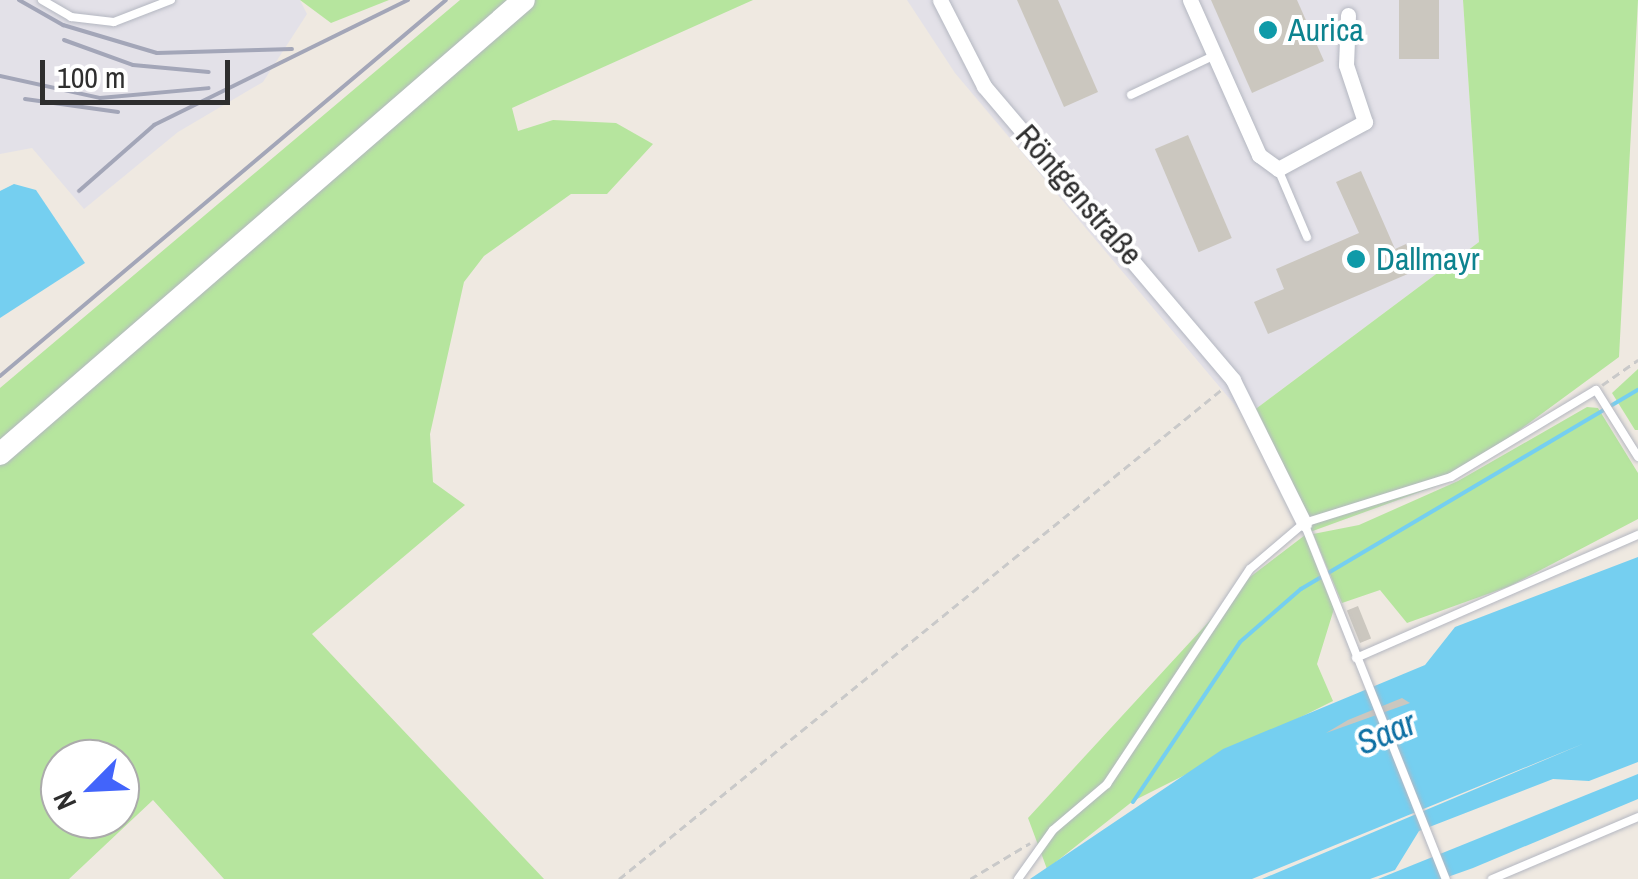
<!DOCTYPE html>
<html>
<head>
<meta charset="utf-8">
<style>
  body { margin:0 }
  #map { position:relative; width:1638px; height:879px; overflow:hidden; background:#efe9e1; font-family:"Archivo Narrow",sans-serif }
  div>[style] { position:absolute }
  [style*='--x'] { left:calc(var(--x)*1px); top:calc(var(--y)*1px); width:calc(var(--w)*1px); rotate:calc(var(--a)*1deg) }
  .industrial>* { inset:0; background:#e3e1e8 }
  .green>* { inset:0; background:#b6e59e }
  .water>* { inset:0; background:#75cff0 }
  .stream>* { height:4px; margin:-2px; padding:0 2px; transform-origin:2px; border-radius:2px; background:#75cff0 }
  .building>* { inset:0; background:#cbc7bf; transform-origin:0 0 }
  .path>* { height:2.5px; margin-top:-1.25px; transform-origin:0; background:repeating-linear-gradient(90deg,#c9c9c9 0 8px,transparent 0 13px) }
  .roads { filter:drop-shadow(0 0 2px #b4b7c1) drop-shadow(0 0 2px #b4b7c1) }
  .lane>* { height:8px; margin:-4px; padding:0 4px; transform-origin:4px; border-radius:4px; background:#fff }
  .street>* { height:15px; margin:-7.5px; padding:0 7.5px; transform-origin:7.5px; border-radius:7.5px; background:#fff }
  .secondary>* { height:22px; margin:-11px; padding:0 11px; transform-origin:11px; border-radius:11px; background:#fff }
  .rail>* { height:4px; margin:-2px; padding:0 2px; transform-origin:2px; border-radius:2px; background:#a3a6b8 }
  .dots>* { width:28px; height:28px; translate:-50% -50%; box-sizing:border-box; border:5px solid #fff; border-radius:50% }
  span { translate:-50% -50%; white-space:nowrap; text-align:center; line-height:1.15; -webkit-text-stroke:8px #fff; paint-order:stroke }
  .culture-label { font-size:32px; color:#0d838f }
  .left { translate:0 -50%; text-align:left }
  .street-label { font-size:32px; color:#2e2e2e }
  .water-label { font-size:35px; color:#0d6fa3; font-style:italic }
  .north { position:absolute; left:40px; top:739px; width:100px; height:100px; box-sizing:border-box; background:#fff; border:2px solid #ababab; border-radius:50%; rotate:246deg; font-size:28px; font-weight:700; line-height:40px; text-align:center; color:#2e2e2e }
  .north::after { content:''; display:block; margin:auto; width:35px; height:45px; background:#4264fb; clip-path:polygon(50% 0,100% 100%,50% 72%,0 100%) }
  .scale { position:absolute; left:40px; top:60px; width:190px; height:45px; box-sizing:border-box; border:5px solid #2e2e2e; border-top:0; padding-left:12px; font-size:30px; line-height:35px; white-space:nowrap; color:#2e2e2e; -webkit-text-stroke:8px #fff; paint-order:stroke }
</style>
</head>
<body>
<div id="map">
  <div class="industrial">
    <div style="clip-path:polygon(0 0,300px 0,307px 14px,263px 82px,178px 132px,84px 209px,32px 148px,0 154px)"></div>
    <div style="clip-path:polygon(907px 0,1463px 0,1479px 242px,1245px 417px,955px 73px)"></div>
  </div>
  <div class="green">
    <div style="clip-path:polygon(300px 0,389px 0,331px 23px)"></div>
    <div style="clip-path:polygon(evenodd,460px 0,753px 0,512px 108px,518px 131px,553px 120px,616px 123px,653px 144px,607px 194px,571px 194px,484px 256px,464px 282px,430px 434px,433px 482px,465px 505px,312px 634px,544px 879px,224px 879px,153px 800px,69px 879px,0 879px,0 388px,460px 0,60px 759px,120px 759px,120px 819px,60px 819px,60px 759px)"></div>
    <div style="clip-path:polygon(1463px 0,1638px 0,1619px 357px,1450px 481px,1310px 532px,1337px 599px,1317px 664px,1333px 701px,1133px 801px,1047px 869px,1028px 818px,1250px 577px,1309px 532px,1245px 417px,1479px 242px)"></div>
    <div style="clip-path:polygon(1638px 369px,1638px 430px,1635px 430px,1612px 393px)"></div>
    <div style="clip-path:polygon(1587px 407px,1598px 408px,1638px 473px,1638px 519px,1510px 586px,1407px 623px,1380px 590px,1342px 603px,1313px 534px,1359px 525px,1458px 481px)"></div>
  </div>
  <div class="water">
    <div style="clip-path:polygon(14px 184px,36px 190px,85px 263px,0 318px,0 191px)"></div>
    <div style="clip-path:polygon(1638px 557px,1638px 762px,1589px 781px,1553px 779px,1419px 831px,1395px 870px,1370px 879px,1262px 879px,1585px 743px,1252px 879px,1030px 879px,1223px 749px,1425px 665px,1455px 627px)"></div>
    <div style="clip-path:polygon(1638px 774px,1638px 799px,1473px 868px,1442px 879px,1378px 879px)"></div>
  </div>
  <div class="stream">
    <div style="--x:1133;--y:802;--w:192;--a:-56.2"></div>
    <div style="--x:1240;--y:642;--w:81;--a:-41"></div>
    <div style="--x:1301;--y:589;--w:391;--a:-30.6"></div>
  </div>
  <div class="building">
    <div style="clip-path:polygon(1017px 0,1058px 0,1098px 92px,1064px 107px)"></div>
    <div style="clip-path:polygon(1211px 0,1297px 0,1324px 61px,1252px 93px)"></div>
    <div style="left:1399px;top:0;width:40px;height:59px"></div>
    <div style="left:1188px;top:135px;width:112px;height:36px;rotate:67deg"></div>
    <div style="clip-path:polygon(1361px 171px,1395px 249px,1406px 244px,1417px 270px,1268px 334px,1254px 302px,1284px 289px,1276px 269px,1359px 233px,1336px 182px)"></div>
    <div style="left:1358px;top:606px;width:35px;height:12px;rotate:68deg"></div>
    <div style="clip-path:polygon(1402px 698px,1410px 703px,1326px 733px,1348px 720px)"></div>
  </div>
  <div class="path">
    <div style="--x:1602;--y:385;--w:44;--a:-34.8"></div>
    <div style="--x:619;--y:879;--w:776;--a:-39.09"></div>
    <div style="--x:970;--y:879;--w:70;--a:-31"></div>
  </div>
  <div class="roads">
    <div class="lane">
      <div style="--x:42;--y:0;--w:34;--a:30"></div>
      <div style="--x:71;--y:17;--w:43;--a:6.6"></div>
      <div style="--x:114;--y:22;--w:61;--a:-21.1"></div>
      <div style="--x:1131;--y:95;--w:91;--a:-25.4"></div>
      <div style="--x:1278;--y:169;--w:74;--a:66.9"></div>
      <div style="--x:1304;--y:523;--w:383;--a:68.3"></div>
      <div style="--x:1356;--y:658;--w:308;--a:-23.6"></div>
      <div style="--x:1018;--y:879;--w:60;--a:-54.5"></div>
      <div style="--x:1053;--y:830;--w:71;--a:-40.4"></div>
      <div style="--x:1107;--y:784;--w:258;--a:-56.4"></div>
      <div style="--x:1250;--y:569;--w:71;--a:-40.4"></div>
      <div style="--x:1304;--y:523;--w:154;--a:-17.4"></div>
      <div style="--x:1451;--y:477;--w:169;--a:-31"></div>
      <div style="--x:1596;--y:390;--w:79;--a:57.9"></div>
      <div style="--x:1492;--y:879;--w:159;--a:-23"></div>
    </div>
    <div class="street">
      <div style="--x:940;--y:0;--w:97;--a:62.9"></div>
      <div style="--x:984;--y:86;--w:385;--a:49.7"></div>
      <div style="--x:1233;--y:380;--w:160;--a:63.6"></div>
      <div style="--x:1190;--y:0;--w:170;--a:66"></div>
      <div style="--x:1259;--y:155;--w:24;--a:36"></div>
      <div style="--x:1278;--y:169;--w:99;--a:-28.4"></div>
      <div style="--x:1365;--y:122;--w:60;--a:-108.4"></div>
      <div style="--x:1346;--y:65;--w:50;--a:-87.7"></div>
    </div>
    <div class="secondary">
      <div style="--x:0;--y:454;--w:693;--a:-40.91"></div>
    </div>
  </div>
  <div class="rail">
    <div style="--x:19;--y:0;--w:51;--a:29.6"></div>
    <div style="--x:63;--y:25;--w:98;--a:16.6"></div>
    <div style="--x:157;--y:53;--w:135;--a:-1.7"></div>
    <div style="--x:64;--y:40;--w:73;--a:19.9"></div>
    <div style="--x:133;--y:65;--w:76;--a:5.3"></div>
    <div style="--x:0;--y:76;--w:102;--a:12.4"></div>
    <div style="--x:100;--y:98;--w:109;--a:-5.2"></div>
    <div style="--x:25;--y:99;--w:94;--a:8"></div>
    <div style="--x:79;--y:191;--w:100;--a:-41.3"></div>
    <div style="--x:154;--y:125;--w:283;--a:-26.2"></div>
    <div style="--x:0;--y:376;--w:583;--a:-40.13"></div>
  </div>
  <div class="dots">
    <div style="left:1268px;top:30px;background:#0f9aa8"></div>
    <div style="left:1356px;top:259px;background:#0f9aa8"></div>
  </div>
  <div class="culture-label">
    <span class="left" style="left:1288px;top:30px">Aurica</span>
    <span class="left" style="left:1376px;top:259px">Dallmayr</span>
  </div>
  <div class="street-label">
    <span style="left:1079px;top:195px;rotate:49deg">Röntgenstraße</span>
  </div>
  <div class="water-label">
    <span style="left:1386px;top:733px;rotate:-23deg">Saar</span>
  </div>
  <div class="north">N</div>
  <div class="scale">100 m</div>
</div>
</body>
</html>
